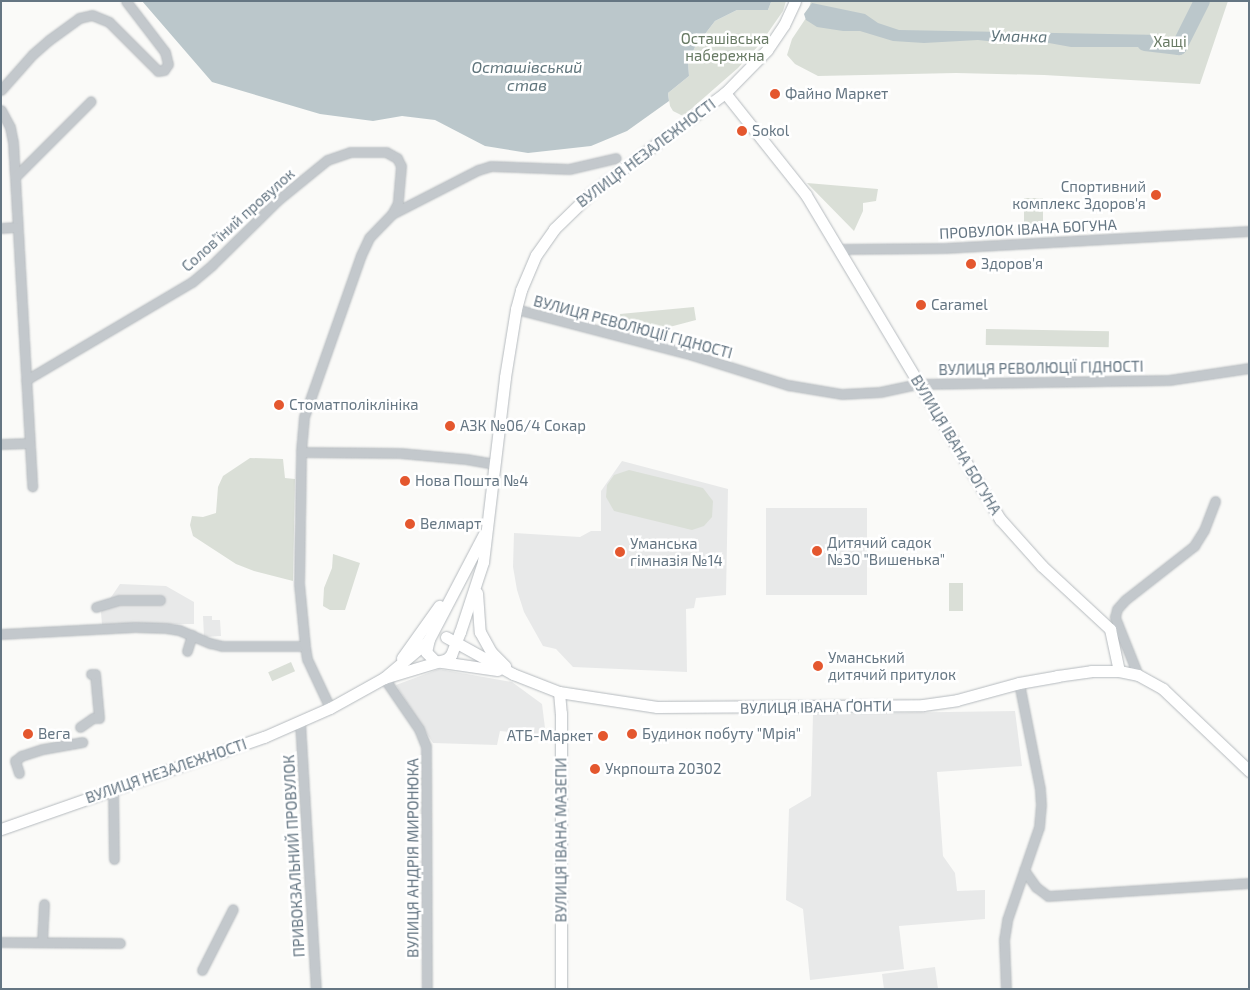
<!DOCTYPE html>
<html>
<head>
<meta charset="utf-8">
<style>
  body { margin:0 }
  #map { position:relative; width:1250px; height:990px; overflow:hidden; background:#fafaf8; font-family:"Exo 2",sans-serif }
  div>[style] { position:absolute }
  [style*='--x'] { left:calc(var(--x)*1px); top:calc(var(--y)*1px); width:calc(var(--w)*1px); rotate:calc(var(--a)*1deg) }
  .built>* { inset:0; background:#e8e9e9; transform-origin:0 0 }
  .green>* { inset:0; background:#dadfd7; transform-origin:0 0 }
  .water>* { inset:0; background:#bbc7cb }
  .river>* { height:16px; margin:-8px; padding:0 8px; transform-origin:8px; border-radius:8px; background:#bbc7cb }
  .roads { filter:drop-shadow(0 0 1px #b5babe) drop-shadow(0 0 1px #b5babe) }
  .minor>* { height:9px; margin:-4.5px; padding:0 4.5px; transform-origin:4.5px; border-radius:4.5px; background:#c3c8cc }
  .major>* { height:11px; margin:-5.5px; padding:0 5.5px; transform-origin:5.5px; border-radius:5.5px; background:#fff }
  .dots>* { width:14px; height:14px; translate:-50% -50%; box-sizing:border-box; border:2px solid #fff; border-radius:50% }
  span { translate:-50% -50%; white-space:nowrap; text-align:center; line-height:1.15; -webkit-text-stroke:5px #fff; paint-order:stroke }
  .park-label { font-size:15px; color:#687a64 }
  .poi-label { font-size:15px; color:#657683 }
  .left { translate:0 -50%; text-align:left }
  .right { translate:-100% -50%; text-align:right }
  .street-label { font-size:15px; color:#657683 }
  .water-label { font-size:16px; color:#60757c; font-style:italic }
  .frame { position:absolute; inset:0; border:2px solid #657683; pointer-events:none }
</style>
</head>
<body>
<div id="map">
  <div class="built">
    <div style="clip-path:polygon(622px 461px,728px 489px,726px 595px,696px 598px,694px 608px,686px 609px,687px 672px,573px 667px,556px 649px,543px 646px,524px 612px,517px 590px,513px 567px,514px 533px,580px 537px,591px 531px,601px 531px,601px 491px)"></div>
    <div style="left:766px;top:508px;width:101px;height:87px"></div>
    <div style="clip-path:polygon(120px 584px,166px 586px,194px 602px,194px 624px,102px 625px,101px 612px)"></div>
    <div style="clip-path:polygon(203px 616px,212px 616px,212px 620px,220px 620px,221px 636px,204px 637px)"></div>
    <div style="clip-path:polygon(439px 669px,512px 682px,542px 704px,546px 736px,500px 731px,497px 745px,433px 743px,396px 685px)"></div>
    <div style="clip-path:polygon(1015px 711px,1022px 766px,937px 772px,943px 856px,955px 873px,957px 891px,985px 890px,985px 919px,899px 926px,904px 969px,810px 980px,803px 909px,786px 900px,789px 809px,811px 796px,813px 714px)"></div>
    <div style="clip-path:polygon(935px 967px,938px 989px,884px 989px,882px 974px)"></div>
  </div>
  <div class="green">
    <div style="clip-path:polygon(786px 1px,783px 11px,760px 44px,738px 68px,683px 116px,673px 111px,670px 106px,668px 93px,689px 76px,688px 62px,695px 47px,715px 21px,737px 10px,768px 10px,771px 2px)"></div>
    <div style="clip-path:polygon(811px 1px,1228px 1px,1200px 84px,1044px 75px,956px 73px,818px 76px,795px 64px,787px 55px,792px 39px,806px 18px)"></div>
    <div style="clip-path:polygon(807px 183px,878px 189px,876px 201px,863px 203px,863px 211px,854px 231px)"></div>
    <div style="left:1024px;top:198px;width:19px;height:33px"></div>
    <div style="clip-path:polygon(694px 307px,696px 320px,639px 335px,622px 331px,620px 314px)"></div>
    <div style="left:986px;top:329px;width:123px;height:16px;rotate:1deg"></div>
    <div style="clip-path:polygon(250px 458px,283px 459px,285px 478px,295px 479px,293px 581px,254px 571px,236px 564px,193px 536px,190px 525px,192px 516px,203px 517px,216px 513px,218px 487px,223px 476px)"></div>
    <div style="clip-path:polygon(629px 470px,703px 488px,713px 501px,712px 517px,704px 526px,692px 530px,614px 511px,606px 497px,607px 485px,614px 475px)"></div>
    <div style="clip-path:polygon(333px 554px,360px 563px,345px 610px,330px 610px,323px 606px,324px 588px,332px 568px)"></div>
    <div style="left:949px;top:583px;width:14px;height:28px"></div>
    <div style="left:291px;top:662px;width:10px;height:25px;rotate:66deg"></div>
  </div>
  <div class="water">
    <div style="clip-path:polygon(142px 1px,777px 1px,771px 2px,768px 10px,737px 10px,715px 21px,695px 47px,688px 62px,689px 76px,668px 93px,669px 101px,627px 131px,591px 146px,528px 153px,485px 146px,435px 120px,402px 116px,373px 121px,320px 114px,212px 82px)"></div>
    <div style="clip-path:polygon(812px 3px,865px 14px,878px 23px,899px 30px,1161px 35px,1166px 39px,1166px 47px,1071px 47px,1049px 43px,1016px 44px,978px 40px,924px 43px,893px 41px,860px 31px,843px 31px,817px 27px,806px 20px,804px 14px)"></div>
  </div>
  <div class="river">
    <div style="--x:1145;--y:43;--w:34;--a:7"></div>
    <div style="--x:1179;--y:47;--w:51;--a:-63.4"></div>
  </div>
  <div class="roads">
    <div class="minor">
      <div style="--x:1;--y:90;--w:48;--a:-48.4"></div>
      <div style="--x:33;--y:54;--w:21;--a:-41"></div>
      <div style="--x:49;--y:40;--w:37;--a:-36"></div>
      <div style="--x:79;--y:18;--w:13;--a:-13"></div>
      <div style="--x:92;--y:15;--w:18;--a:22"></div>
      <div style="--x:109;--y:22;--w:69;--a:45"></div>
      <div style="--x:158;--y:71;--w:6;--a:-9"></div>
      <div style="--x:164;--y:70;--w:7;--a:-56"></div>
      <div style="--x:168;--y:64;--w:12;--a:-104"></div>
      <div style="--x:165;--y:52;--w:64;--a:-127.4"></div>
      <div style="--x:1;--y:110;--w:19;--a:62"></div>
      <div style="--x:10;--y:127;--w:15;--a:79"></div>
      <div style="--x:13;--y:142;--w:345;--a:86.8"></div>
      <div style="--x:15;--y:177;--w:107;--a:-45"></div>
      <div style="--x:392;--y:214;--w:97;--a:-27.1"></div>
      <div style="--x:478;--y:170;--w:14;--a:-17"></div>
      <div style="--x:491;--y:166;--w:78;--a:2.2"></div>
      <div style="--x:569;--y:169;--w:48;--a:-13.2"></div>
      <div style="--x:1;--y:228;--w:16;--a:-4"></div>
      <div style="--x:839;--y:249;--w:106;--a:-0.5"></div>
      <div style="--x:945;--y:248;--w:304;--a:-3.2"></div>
      <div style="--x:516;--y:309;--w:182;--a:14.6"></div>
      <div style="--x:692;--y:355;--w:101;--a:17.4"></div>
      <div style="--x:788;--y:385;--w:55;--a:9.5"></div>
      <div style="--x:842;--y:394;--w:38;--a:-3"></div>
      <div style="--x:880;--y:392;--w:40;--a:-12"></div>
      <div style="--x:919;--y:384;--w:250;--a:-0.9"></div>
      <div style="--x:1169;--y:380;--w:81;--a:-8.5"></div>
      <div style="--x:26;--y:380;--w:193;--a:-30.6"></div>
      <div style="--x:192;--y:282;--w:26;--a:-40"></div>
      <div style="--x:212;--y:265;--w:93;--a:-44.6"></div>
      <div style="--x:278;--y:200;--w:63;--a:-39.2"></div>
      <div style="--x:327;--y:160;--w:24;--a:-19"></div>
      <div style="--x:350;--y:152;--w:36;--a:0"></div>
      <div style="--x:386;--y:152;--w:13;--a:29"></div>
      <div style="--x:397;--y:158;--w:9;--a:63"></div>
      <div style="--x:401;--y:166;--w:37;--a:95"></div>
      <div style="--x:398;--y:203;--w:13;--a:119"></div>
      <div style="--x:392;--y:214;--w:33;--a:134"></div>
      <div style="--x:369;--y:238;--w:19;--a:115"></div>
      <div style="--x:361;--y:255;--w:172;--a:109.4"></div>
      <div style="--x:304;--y:417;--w:35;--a:95"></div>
      <div style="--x:1;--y:444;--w:28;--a:-2"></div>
      <div style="--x:96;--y:607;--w:24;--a:-17"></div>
      <div style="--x:119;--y:600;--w:41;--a:0"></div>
      <div style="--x:1;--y:634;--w:134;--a:-3"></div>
      <div style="--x:135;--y:627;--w:31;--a:2"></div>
      <div style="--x:166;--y:628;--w:13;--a:9"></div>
      <div style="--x:179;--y:630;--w:34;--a:23"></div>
      <div style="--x:210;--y:643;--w:12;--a:14"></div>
      <div style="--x:222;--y:646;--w:83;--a:0"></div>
      <div style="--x:187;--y:651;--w:17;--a:-73"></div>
      <div style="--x:1138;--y:675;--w:54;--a:-111.8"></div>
      <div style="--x:1118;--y:625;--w:9;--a:-111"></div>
      <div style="--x:1115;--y:617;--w:8;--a:-76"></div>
      <div style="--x:1117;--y:609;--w:12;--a:-48"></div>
      <div style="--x:1125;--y:600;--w:88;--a:-38"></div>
      <div style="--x:1194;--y:546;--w:19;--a:-58"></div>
      <div style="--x:1204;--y:530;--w:31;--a:-69"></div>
      <div style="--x:384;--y:678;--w:62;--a:55.5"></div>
      <div style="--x:419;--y:729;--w:18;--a:68"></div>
      <div style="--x:426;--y:746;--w:243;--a:89.8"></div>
      <div style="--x:330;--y:708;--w:54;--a:-115.1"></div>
      <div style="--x:307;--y:659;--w:13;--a:-99"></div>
      <div style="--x:305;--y:646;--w:62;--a:-95.5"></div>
      <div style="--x:299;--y:584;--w:132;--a:-89.1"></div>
      <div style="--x:301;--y:452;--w:99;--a:0.6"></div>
      <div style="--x:400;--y:453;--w:66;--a:5.2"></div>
      <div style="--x:466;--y:459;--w:29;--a:10"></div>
      <div style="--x:300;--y:722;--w:267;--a:86.6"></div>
      <div style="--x:80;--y:727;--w:16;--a:-35"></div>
      <div style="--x:93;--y:718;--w:6;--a:0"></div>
      <div style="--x:99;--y:718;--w:44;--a:-95.2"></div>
      <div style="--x:95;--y:674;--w:4;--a:180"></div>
      <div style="--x:19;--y:773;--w:13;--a:-108"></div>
      <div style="--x:15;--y:761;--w:8;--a:-40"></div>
      <div style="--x:21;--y:756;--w:23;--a:-18"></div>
      <div style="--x:43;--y:749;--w:40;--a:-10"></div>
      <div style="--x:113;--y:790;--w:69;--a:89.2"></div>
      <div style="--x:1024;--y:870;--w:21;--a:55"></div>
      <div style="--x:1036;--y:887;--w:15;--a:37"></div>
      <div style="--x:1048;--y:896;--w:201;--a:-3.7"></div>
      <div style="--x:1;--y:942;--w:119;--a:0.5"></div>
      <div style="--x:42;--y:942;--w:38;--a:-87"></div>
      <div style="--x:202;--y:970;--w:68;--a:-63.1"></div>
      <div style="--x:1006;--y:989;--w:49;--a:-92.3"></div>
      <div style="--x:1004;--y:940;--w:20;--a:-81"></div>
      <div style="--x:1007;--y:920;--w:98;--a:-71"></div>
      <div style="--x:1039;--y:827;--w:22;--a:-85"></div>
      <div style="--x:1041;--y:805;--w:16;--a:-94"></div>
      <div style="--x:1040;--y:789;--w:108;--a:-101.2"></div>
    </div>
    <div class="major">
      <div style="--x:725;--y:93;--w:130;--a:51.5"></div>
      <div style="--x:806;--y:195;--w:378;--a:59.1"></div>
      <div style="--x:1000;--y:519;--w:63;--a:48.2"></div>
      <div style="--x:1042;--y:566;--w:93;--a:42.8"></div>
      <div style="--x:1110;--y:629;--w:43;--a:77.9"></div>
      <div style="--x:477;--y:593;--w:39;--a:86"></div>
      <div style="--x:480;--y:632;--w:23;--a:61"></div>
      <div style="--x:491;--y:652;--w:20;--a:45"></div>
      <div style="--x:446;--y:637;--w:77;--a:28.9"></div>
      <div style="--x:513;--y:674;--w:49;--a:21.4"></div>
      <div style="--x:559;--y:692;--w:99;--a:8.7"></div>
      <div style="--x:657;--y:707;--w:266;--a:-0.4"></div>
      <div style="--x:923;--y:705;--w:34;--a:-8"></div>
      <div style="--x:957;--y:700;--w:64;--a:-15.3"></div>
      <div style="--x:1019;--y:683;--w:39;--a:-10"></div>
      <div style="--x:1057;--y:676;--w:34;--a:-8"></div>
      <div style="--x:1091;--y:671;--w:28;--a:0"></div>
      <div style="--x:1119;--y:671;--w:19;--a:12"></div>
      <div style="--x:1138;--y:675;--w:29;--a:29"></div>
      <div style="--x:1163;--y:689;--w:119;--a:43.6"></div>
      <div style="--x:429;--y:639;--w:13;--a:103"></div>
      <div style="--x:426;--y:652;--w:13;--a:45"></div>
      <div style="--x:435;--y:661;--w:63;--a:8.3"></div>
      <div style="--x:402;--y:658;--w:64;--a:-54.6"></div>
      <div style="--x:384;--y:678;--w:66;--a:-16.8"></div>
      <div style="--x:447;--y:659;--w:6;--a:-45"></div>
      <div style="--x:451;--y:655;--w:25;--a:-69"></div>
      <div style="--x:460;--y:632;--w:74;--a:-71.8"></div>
      <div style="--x:483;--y:562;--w:186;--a:-83.2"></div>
      <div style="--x:505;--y:377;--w:69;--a:-80.8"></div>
      <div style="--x:516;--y:309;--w:20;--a:-75"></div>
      <div style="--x:521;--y:290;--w:38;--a:-67"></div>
      <div style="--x:536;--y:255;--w:32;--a:-55"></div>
      <div style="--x:554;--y:229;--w:53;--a:-44.2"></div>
      <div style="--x:592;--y:192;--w:166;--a:-36.7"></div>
      <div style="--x:725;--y:93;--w:60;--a:-45.7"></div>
      <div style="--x:767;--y:50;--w:30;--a:-56"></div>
      <div style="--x:784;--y:25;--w:26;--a:-65"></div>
      <div style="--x:559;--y:692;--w:21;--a:85"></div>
      <div style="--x:561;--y:713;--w:276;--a:90"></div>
      <div style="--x:1;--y:829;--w:279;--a:-19.3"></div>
      <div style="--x:264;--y:737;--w:72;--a:-23.7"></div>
      <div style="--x:330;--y:708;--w:62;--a:-29.1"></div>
      <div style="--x:384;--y:678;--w:57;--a:-40.1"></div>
      <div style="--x:428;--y:641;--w:121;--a:-62.4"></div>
    </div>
  </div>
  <div class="dots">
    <div style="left:775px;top:94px;background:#e4572e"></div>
    <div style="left:742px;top:131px;background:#e4572e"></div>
    <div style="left:1156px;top:195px;background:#e4572e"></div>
    <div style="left:971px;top:264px;background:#e4572e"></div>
    <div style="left:921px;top:305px;background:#e4572e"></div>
    <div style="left:279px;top:405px;background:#e4572e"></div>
    <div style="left:450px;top:426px;background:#e4572e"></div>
    <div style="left:405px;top:481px;background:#e4572e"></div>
    <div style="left:410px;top:524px;background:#e4572e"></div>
    <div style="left:817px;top:551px;background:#e4572e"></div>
    <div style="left:620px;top:552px;background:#e4572e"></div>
    <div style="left:818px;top:666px;background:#e4572e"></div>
    <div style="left:28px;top:734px;background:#e4572e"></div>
    <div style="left:632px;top:734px;background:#e4572e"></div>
    <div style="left:603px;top:736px;background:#e4572e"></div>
    <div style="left:595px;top:769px;background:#e4572e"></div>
  </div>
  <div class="park-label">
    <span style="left:725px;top:47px">Осташівська<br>набережна</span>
    <span style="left:1170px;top:42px">Хащі</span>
  </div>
  <div class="poi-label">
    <span class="left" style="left:785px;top:94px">Файно Маркет</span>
    <span class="left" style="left:752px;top:131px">Sokol</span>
    <span class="right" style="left:1146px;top:195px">Спортивний<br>комплекс Здоров'я</span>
    <span class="left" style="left:981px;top:264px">Здоров'я</span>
    <span class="left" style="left:931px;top:305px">Caramel</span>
    <span class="left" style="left:289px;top:405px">Стоматполіклініка</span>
    <span class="left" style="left:460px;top:426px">АЗК №06/4 Сокар</span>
    <span class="left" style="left:415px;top:481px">Нова Пошта №4</span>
    <span class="left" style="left:420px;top:524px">Велмарт</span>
    <span class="left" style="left:827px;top:551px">Дитячий садок<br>№30 "Вишенька"</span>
    <span class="left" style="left:630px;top:552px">Уманська<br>гімназія №14</span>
    <span class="left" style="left:828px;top:666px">Уманський<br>дитячий притулок</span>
    <span class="left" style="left:38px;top:734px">Вега</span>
    <span class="left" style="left:642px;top:734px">Будинок побуту "Мрія"</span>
    <span class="right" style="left:593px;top:736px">АТБ-Маркет</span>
    <span class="left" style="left:605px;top:769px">Укрпошта 20302</span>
  </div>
  <div class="street-label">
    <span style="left:646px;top:153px;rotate:-37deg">ВУЛИЦЯ НЕЗАЛЕЖНОСТІ</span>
    <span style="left:238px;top:220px;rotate:-42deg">Соловʼїний провулок</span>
    <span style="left:1028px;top:229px;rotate:-3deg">ПРОВУЛОК ІВАНА БОГУНА</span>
    <span style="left:633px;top:327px;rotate:15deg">ВУЛИЦЯ РЕВОЛЮЦІЇ ГІДНОСТІ</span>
    <span style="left:1041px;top:368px;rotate:-1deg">ВУЛИЦЯ РЕВОЛЮЦІЇ ГІДНОСТІ</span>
    <span style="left:956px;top:445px;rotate:59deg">ВУЛИЦЯ ІВАНА БОГУНА</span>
    <span style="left:816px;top:707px;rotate:-1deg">ВУЛИЦЯ ІВАНА ҐОНТИ</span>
    <span style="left:166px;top:771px;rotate:-19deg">ВУЛИЦЯ НЕЗАЛЕЖНОСТІ</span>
    <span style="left:561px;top:840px;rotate:-90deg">ВУЛИЦЯ ІВАНА МАЗЕПИ</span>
    <span style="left:294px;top:856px;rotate:-93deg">ПРИВОКЗАЛЬНИЙ ПРОВУЛОК</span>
    <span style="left:413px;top:858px;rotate:-90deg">ВУЛИЦЯ АНДРІЯ МИРОНЮКА</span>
  </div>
  <div class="water-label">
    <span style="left:1019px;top:36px;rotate:1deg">Уманка</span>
    <span style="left:527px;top:76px">Осташівський<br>став</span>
  </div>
  <div class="frame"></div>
</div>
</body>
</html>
